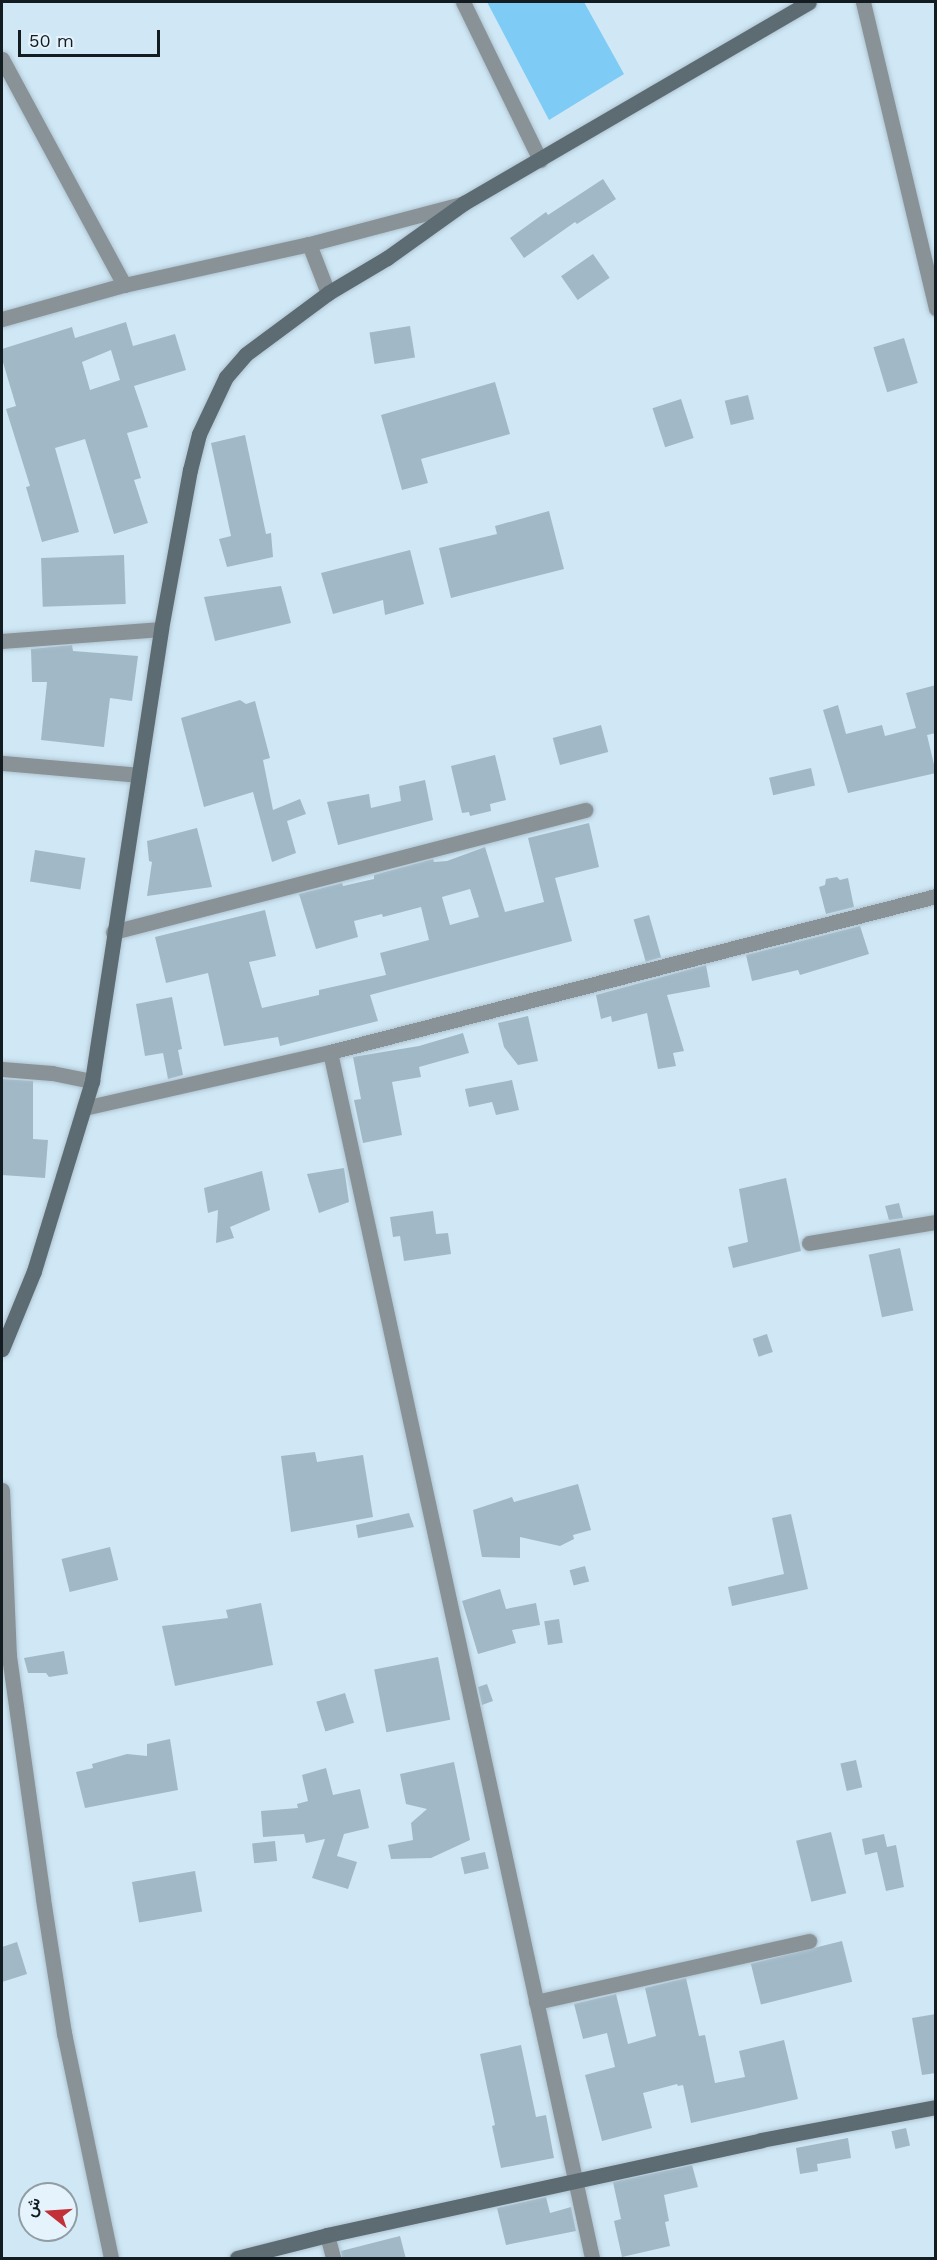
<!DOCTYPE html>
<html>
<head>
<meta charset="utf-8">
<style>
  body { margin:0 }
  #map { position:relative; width:937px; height:2260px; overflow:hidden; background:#d0e8f6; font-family:"Work Sans",Vazirmatn,sans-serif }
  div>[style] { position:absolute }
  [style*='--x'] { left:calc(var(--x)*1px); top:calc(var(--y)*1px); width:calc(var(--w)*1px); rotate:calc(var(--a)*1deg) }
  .green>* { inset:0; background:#7eccf6 }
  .building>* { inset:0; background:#a1b8c6; transform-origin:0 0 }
  .roads { filter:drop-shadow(0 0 2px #aec3d0) drop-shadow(0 0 2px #aec3d0) }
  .street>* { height:15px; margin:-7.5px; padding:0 7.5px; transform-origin:7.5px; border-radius:7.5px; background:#889297 }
  .secondary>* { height:15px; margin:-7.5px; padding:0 7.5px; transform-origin:7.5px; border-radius:7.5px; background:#5d6b73 }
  span { translate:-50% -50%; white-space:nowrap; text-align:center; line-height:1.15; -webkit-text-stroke:4.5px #e5f3fc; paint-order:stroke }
  .frame { position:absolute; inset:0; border:3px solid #131c21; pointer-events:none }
  .north { position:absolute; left:18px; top:2182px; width:60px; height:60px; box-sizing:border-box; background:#e5f3fc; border:2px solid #919da4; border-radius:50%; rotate:287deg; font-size:16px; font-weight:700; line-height:24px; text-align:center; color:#131c21 }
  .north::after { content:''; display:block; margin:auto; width:21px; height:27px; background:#c13137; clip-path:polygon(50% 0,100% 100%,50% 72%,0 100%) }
  .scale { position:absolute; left:18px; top:30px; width:142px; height:27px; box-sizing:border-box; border:3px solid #131c21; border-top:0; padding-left:8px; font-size:18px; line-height:21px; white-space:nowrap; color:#131c21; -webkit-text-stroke:4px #e5f3fc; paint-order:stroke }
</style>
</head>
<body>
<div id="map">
  <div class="green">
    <div style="clip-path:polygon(487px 2px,584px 2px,624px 74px,549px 120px)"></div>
  </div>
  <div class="building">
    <div style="clip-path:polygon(603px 179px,616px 199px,577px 224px,575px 222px,524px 258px,510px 238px,546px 212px,548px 215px)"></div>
    <div style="left:593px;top:254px;width:29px;height:39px;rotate:55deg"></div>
    <div style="clip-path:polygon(evenodd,126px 322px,133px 346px,175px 334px,186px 370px,134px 386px,148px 427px,127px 433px,141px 478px,134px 480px,148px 523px,114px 534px,85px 439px,55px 448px,79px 532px,42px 542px,26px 487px,30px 486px,6px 409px,16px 406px,2px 359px,2px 349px,72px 327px,75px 338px,126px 322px,111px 350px,120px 380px,90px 390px,82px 362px,111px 350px)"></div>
    <div style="left:410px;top:326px;width:32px;height:41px;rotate:81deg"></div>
    <div style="left:904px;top:338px;width:47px;height:32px;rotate:73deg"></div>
    <div style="clip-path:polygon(495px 382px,510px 434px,421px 459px,428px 483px,402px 490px,381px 415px)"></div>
    <div style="left:748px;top:395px;width:25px;height:24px;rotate:76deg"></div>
    <div style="left:681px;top:399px;width:41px;height:30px;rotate:72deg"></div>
    <div style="clip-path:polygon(245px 435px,266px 534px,271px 533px,273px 557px,227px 567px,219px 539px,231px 536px,211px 443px)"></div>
    <div style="clip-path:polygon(549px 511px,564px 569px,451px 598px,439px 548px,497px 534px,495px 526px)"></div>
    <div style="clip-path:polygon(410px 550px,424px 604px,385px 615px,383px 600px,333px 614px,321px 573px)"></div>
    <div style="left:124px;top:555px;width:49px;height:83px;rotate:88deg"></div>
    <div style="clip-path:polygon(281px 586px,291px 623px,215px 641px,204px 597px)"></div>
    <div style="clip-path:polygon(72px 645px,73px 651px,138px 656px,132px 701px,110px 698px,104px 747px,41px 740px,47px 682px,32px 682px,31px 649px)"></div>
    <div style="clip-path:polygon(936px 685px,936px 733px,927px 735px,936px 773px,848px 793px,823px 710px,838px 705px,846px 734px,882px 725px,885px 736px,916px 728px,906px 693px)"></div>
    <div style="clip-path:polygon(240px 700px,246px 704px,255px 701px,270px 758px,263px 760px,273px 810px,300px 799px,306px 814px,287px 821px,296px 853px,272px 862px,253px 792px,204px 807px,181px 718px)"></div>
    <div style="left:601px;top:725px;width:28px;height:50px;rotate:75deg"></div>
    <div style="clip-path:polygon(495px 755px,506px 800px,490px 804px,491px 811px,470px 816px,469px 812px,462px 813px,451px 766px)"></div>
    <div style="left:811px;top:768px;width:18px;height:43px;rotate:77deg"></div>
    <div style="clip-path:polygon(425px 780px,433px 820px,338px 845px,327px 802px,369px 794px,371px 808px,401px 801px,399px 786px)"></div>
    <div style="clip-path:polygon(evenodd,589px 823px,599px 867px,555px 878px,572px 941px,370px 995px,378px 1021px,280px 1046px,278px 1037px,224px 1046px,208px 973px,166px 983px,155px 937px,265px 910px,276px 956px,249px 962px,262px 1008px,319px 995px,319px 990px,386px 975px,380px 953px,429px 940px,421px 907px,383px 917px,382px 914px,354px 921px,358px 937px,316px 949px,299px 894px,342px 883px,343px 886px,374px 879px,374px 875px,433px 859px,434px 862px,447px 861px,485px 847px,505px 912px,544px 902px,528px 838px,589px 823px,470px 889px,479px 917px,450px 925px,442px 897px,470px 889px)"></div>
    <div style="clip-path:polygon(197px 828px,212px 887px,147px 896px,152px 862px,149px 861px,147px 841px)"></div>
    <div style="left:35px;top:850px;width:51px;height:32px;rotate:9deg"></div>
    <div style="clip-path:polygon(837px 877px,840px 880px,848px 878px,854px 907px,826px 914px,819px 887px,825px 885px,826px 879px)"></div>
    <div style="left:649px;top:915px;width:44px;height:16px;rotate:74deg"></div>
    <div style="clip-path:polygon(860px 926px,869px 954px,800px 975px,798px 970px,752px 981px,746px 955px)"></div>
    <div style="clip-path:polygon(706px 965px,710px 987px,667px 995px,684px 1051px,673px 1053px,676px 1066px,658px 1069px,647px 1013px,612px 1022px,611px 1016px,601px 1019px,596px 995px)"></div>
    <div style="clip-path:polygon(172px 997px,182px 1049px,178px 1050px,183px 1075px,168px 1079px,163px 1053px,145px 1056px,136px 1004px)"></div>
    <div style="clip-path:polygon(528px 1016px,538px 1061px,518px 1065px,504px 1047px,498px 1023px)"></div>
    <div style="clip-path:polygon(463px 1033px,469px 1053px,419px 1067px,421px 1077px,392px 1082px,402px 1135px,363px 1143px,354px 1100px,361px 1099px,353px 1057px,419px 1046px)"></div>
    <div style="clip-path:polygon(2px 1079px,33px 1081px,33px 1139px,48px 1140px,45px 1178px,2px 1175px)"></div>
    <div style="clip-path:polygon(512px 1080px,519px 1110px,496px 1115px,492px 1102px,469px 1107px,465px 1089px)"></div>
    <div style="clip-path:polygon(344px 1168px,349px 1202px,319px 1213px,307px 1174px)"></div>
    <div style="clip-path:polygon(262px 1171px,270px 1210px,230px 1227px,234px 1238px,216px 1243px,218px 1210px,208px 1213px,204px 1188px)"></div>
    <div style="clip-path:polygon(786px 1178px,801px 1251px,733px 1268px,728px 1247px,748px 1242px,739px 1189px)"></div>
    <div style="clip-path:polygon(899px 1203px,903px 1218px,889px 1220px,885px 1206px)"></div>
    <div style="clip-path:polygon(433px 1211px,436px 1234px,448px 1233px,451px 1254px,404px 1261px,400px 1236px,393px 1237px,390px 1217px)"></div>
    <div style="left:900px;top:1248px;width:64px;height:32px;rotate:78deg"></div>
    <div style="left:767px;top:1334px;width:19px;height:15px;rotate:72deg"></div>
    <div style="clip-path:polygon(315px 1452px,317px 1462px,363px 1455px,373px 1517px,291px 1532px,281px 1456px)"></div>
    <div style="clip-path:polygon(578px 1484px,591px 1530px,573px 1535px,574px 1539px,560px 1546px,520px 1537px,520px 1558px,482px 1557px,473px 1510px,512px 1497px,514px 1502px)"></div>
    <div style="clip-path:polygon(409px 1513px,414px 1527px,358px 1538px,356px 1525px)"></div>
    <div style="clip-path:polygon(791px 1514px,808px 1589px,732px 1606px,728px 1587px,784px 1574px,772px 1518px)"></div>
    <div style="left:110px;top:1547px;width:34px;height:50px;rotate:76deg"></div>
    <div style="left:585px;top:1566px;width:16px;height:16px;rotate:75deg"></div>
    <div style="clip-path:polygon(500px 1589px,506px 1609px,536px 1603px,540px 1625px,512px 1630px,516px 1643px,478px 1654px,462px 1601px)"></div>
    <div style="clip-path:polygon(261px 1603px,273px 1665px,175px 1686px,162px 1626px,228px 1618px,226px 1610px)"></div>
    <div style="left:559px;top:1619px;width:24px;height:15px;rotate:81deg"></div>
    <div style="clip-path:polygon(64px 1651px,68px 1674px,49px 1677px,46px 1673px,28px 1673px,24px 1658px)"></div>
    <div style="left:438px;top:1657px;width:64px;height:65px;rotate:79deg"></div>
    <div style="clip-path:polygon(487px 1684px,493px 1701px,482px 1705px,478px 1687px)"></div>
    <div style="left:345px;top:1693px;width:31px;height:30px;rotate:73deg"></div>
    <div style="clip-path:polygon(170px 1739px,178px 1790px,85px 1808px,76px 1772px,93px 1768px,92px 1764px,127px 1754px,147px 1756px,147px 1744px)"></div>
    <div style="left:856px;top:1760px;width:28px;height:16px;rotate:77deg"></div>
    <div style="clip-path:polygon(454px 1762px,470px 1840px,431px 1858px,391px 1859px,388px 1845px,413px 1840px,411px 1823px,427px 1809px,406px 1804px,400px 1774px)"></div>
    <div style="clip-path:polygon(326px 1768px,333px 1795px,360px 1789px,369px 1828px,344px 1834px,337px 1856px,357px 1862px,348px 1889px,312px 1878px,325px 1839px,306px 1843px,304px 1834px,263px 1837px,261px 1811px,298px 1808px,297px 1804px,308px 1801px,302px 1775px)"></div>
    <div style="left:831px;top:1832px;width:63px;height:36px;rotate:76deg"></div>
    <div style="clip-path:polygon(884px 1834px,887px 1847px,896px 1845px,904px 1887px,886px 1891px,877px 1852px,865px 1855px,862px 1839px)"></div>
    <div style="left:275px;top:1841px;width:20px;height:23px;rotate:84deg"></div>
    <div style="left:485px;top:1852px;width:17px;height:25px;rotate:77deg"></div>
    <div style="left:195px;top:1871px;width:41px;height:64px;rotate:80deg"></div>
    <div style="left:842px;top:1941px;width:42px;height:94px;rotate:76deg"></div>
    <div style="clip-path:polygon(17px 1942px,27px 1974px,2px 1982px,2px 1947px)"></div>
    <div style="clip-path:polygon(686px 1978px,699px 2036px,705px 2035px,715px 2083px,745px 2077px,739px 2051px,784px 2040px,798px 2099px,691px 2123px,683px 2085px,678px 2086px,677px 2084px,643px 2093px,652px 2128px,602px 2141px,585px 2075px,615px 2067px,607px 2033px,583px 2039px,574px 2004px,616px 1994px,628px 2044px,656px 2036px,645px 1988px)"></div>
    <div style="clip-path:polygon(936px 2014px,936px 2073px,922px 2075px,912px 2018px)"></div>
    <div style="clip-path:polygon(521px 2045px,536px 2117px,546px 2115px,554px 2158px,501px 2168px,492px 2126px,495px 2125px,480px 2054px)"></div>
    <div style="left:906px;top:2128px;width:18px;height:15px;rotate:77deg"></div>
    <div style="clip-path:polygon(848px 2138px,851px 2158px,817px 2164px,818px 2171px,800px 2174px,796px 2148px)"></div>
    <div style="clip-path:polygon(692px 2165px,698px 2187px,664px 2195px,669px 2221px,665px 2222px,670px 2246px,622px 2257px,614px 2221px,621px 2219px,613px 2182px)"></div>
    <div style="clip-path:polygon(546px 2197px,550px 2213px,571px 2207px,576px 2231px,506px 2245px,497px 2208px)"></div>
    <div style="clip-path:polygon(400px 2236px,406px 2259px,342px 2259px,341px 2251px)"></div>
  </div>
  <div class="roads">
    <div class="street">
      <div style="--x:463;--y:2;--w:176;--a:64"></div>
      <div style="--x:863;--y:2;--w:315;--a:76.6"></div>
      <div style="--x:2;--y:59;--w:257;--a:61.6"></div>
      <div style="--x:309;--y:244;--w:53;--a:68.8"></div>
      <div style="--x:2;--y:319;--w:127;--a:-15.6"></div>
      <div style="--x:124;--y:285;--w:189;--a:-12.5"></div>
      <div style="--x:309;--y:244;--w:157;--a:-14.7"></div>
      <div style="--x:2;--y:641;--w:159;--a:-4.3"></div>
      <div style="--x:2;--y:763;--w:137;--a:5"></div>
      <div style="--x:113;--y:932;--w:488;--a:-14.5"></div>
      <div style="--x:330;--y:1052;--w:1234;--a:77.74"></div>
      <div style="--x:2;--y:1069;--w:50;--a:4.6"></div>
      <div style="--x:52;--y:1073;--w:41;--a:11.3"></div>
      <div style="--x:84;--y:1108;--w:252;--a:-12.8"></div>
      <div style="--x:330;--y:1052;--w:626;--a:-14.44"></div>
      <div style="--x:809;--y:1243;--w:129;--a:-9.4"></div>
      <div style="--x:2;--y:1490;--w:166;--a:87.6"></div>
      <div style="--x:9;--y:1656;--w:245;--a:82"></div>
      <div style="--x:43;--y:1899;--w:136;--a:81.1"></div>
      <div style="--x:64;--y:2033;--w:230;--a:78.2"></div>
      <div style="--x:536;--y:2002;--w:280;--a:-12.6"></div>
      <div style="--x:327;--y:2235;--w:24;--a:75"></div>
    </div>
    <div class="secondary">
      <div style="--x:2;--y:1349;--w:84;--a:-67.7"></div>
      <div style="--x:34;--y:1271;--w:199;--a:-73"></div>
      <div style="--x:92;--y:1081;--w:457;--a:-81.3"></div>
      <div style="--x:161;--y:629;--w:162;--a:-79.7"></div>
      <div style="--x:190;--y:470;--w:37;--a:-76"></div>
      <div style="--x:199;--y:434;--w:63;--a:-64.7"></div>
      <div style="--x:226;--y:377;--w:30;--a:-49"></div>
      <div style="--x:246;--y:354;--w:102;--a:-36.6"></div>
      <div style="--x:328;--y:293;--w:69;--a:-30.7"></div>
      <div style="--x:387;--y:258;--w:95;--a:-35.5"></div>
      <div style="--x:464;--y:203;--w:399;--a:-30.2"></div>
      <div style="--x:237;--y:2258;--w:93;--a:-14.3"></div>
      <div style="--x:327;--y:2235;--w:444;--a:-12.3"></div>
      <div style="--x:761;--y:2140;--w:178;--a:-10.7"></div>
    </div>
  </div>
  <div class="frame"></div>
  <div class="north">ش</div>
  <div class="scale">50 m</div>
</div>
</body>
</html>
